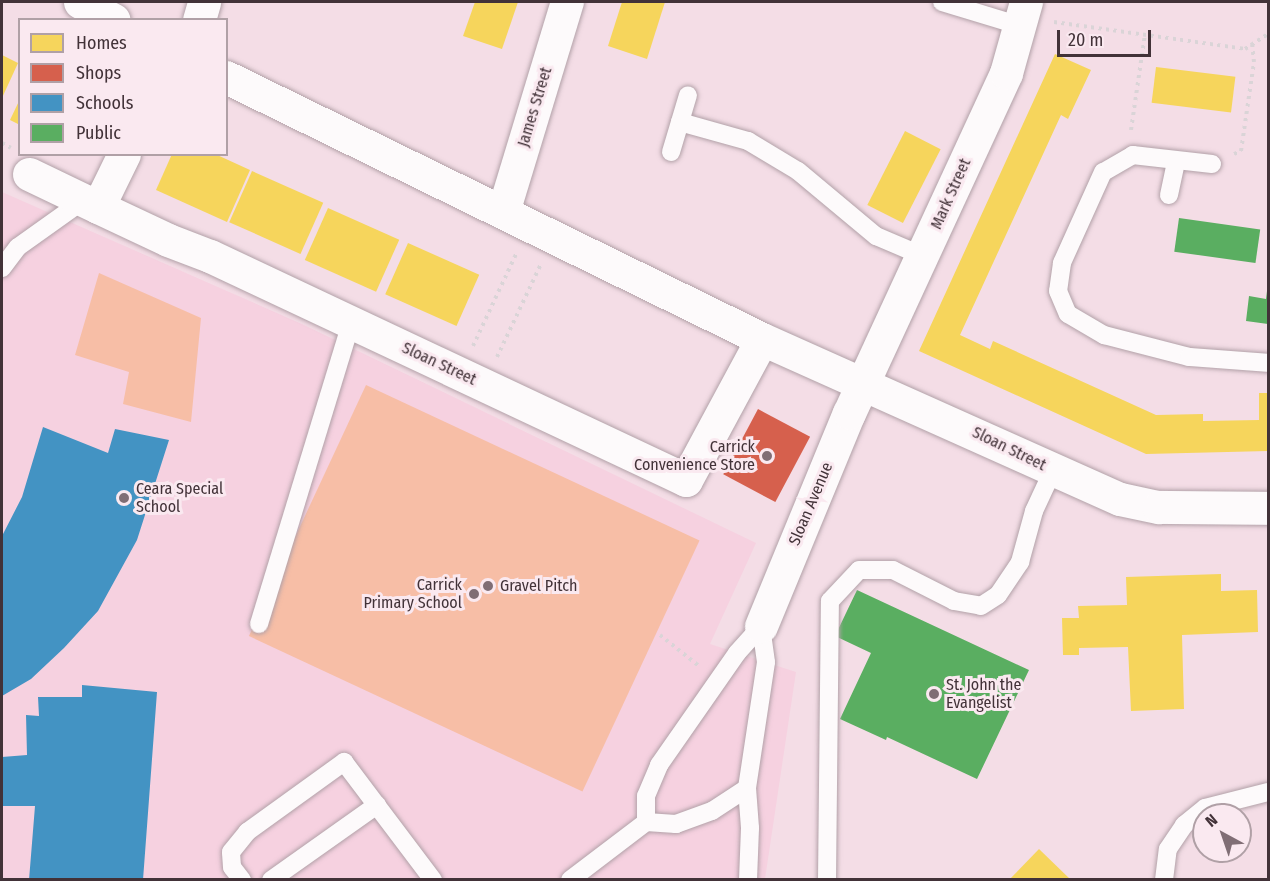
<!DOCTYPE html>
<html>
<head>
<meta charset="utf-8">
<style>
  body { margin:0 }
  #map { position:relative; width:1270px; height:881px; overflow:hidden; background:#f4dde6; font-family:"Fira Sans Condensed",sans-serif }
  div>[style] { position:absolute }
  [style*='--x'] { left:calc(var(--x)*1px); top:calc(var(--y)*1px); width:calc(var(--w)*1px); rotate:calc(var(--a)*1deg) }
  .built>* { inset:0; background:#f6d1e0 }
  .green>* { inset:0; background:#f7bea6; transform-origin:0 0 }
  .homes>* { inset:0; background:#f6d55c; transform-origin:0 0 }
  .shops>* { inset:0; background:#d6604d; transform-origin:0 0 }
  .schools>* { inset:0; background:#4393c3 }
  .public>* { inset:0; background:#5aae61; transform-origin:0 0 }
  .path>* { height:4px; margin-top:-2px; transform-origin:0; background:repeating-linear-gradient(90deg,#dad4d7 0 3px,transparent 0 7.5px) }
  .roads { filter:drop-shadow(0 0 2px #b2a1a8) drop-shadow(0 0 2px #b2a1a8) }
  .service>* { height:18px; margin:-9px; padding:0 9px; transform-origin:9px; border-radius:9px; background:#fdfafb }
  .minor>* { height:33px; margin:-16.5px; padding:0 16.5px; transform-origin:16.5px; border-radius:16.5px; background:#fdfafb }
  .tertiary>* { height:33px; margin:-16.5px; padding:0 16.5px; transform-origin:16.5px; border-radius:16.5px; background:#fdfafb }
  .dots>* { width:16px; height:16px; translate:-50% -50%; box-sizing:border-box; border:3px solid #fae9f0; border-radius:50% }
  span { translate:-50% -50%; white-space:nowrap; text-align:center; line-height:1.15; -webkit-text-stroke:6px #fae9f0; paint-order:stroke }
  .street-label { font-size:16px; color:#423238 }
  .poi-label { font-size:16px; color:#423238 }
  .right { translate:-100% -50%; text-align:right }
  .left { translate:0 -50%; text-align:left }
  .frame { position:absolute; inset:0; border:3px solid #423238; pointer-events:none }
  .legend { position:absolute; left:18px; top:18px; width:210px; height:138px; box-sizing:border-box; background:#fae9f0; border:2px solid #b0a0a6; margin:0; padding:8px 10px; list-style:none; font-size:18px; color:#423238 }
  .legend li { display:flex; align-items:center; gap:12px; height:30px }
  .legend b { width:30px; border:2px solid #b0a0a6 }
  .north { position:absolute; left:1192px; top:803px; width:60px; height:60px; box-sizing:border-box; background:#fae9f0; border:2px solid #b0a0a6; border-radius:50%; rotate:320deg; font-size:16px; font-weight:700; line-height:24px; text-align:center; color:#423238 }
  .north::after { content:''; display:block; margin:auto; width:21px; height:27px; background:#806e75; clip-path:polygon(50% 0,100% 100%,50% 72%,0 100%) }
  .scale { position:absolute; left:1057px; top:30px; width:94px; height:27px; box-sizing:border-box; border:3px solid #423238; border-top:0; padding-left:8px; font-size:18px; line-height:21px; white-space:nowrap; color:#423238; -webkit-text-stroke:4px #fae9f0; paint-order:stroke }
</style>
</head>
<body>
<div id="map">
  <div class="built">
    <div style="clip-path:polygon(2px 192px,304px 325px,756px 543px,710px 644px,796px 672px,765px 879px,2px 879px)"></div>
  </div>
  <div class="green">
    <div style="clip-path:polygon(99px 273px,201px 318px,191px 422px,123px 404px,129px 372px,75px 355px)"></div>
    <div style="left:366px;top:385px;width:368px;height:277px;rotate:25deg"></div>
  </div>
  <div class="homes">
    <div style="clip-path:polygon(475px 2px,518px 2px,502px 49px,463px 36px)"></div>
    <div style="clip-path:polygon(622px 2px,665px 2px,647px 59px,608px 46px)"></div>
    <div style="clip-path:polygon(1055px 54px,1091px 70px,1068px 119px,1061px 115px,960px 335px,990px 349px,993px 341px,1156px 415px,1203px 414px,1203px 421px,1259px 420px,1259px 393px,1268px 393px,1268px 451px,1146px 454px,919px 351px)"></div>
    <div style="clip-path:polygon(2px 55px,18px 63px,2px 98px)"></div>
    <div style="left:1156px;top:67px;width:80px;height:36px;rotate:7deg"></div>
    <div style="clip-path:polygon(20px 99px,20px 125px,10px 120px)"></div>
    <div style="left:905px;top:131px;width:40px;height:83px;rotate:27deg"></div>
    <div style="clip-path:polygon(172px 154px,215px 154px,250px 170px,227px 222px,156px 190px)"></div>
    <div style="left:252px;top:171px;width:78px;height:56px;rotate:24deg"></div>
    <div style="left:328px;top:208px;width:78px;height:57px;rotate:24deg"></div>
    <div style="left:408px;top:243px;width:78px;height:56px;rotate:24deg"></div>
    <div style="clip-path:polygon(1221px 574px,1221px 591px,1257px 590px,1258px 632px,1182px 635px,1184px 709px,1131px 711px,1128px 647px,1079px 648px,1079px 655px,1063px 655px,1062px 618px,1079px 618px,1078px 606px,1127px 605px,1126px 577px)"></div>
    <div style="clip-path:polygon(1039px 849px,1071px 880px,1009px 880px)"></div>
  </div>
  <div class="shops">
    <div style="left:758px;top:409px;width:59px;height:74px;rotate:28deg"></div>
  </div>
  <div class="schools">
    <div style="clip-path:polygon(43px 427px,108px 453px,115px 429px,169px 440px,137px 540px,98px 611px,64px 648px,31px 679px,2px 696px,2px 536px,22px 497px)"></div>
    <div style="clip-path:polygon(82px 685px,157px 692px,143px 880px,29px 880px,35px 806px,2px 806px,2px 757px,27px 755px,26px 715px,39px 716px,38px 697px,82px 697px)"></div>
  </div>
  <div class="public">
    <div style="left:1179px;top:218px;width:82px;height:34px;rotate:8deg"></div>
    <div style="clip-path:polygon(1267px 291px,1268px 324px,1246px 321px,1249px 296px,1266px 299px)"></div>
    <div style="clip-path:polygon(857px 590px,1029px 670px,977px 779px,887px 737px,886px 740px,840px 719px,871px 653px,835px 636px)"></div>
  </div>
  <div class="path">
    <div style="--x:1054;--y:22;--w:193;--a:8"></div>
    <div style="--x:1245;--y:49;--w:27;--a:-33"></div>
    <div style="--x:1131;--y:130;--w:97;--a:-81.7"></div>
    <div style="--x:2;--y:143;--w:10;--a:29"></div>
    <div style="--x:1234;--y:154;--w:8;--a:-23"></div>
    <div style="--x:1241;--y:151;--w:90;--a:-81.7"></div>
    <div style="--x:1254;--y:62;--w:18;--a:-96"></div>
    <div style="--x:473;--y:346;--w:102;--a:-64.9"></div>
    <div style="--x:497;--y:357;--w:101;--a:-64.7"></div>
    <div style="--x:660;--y:635;--w:50;--a:38.5"></div>
  </div>
  <div class="roads">
    <div class="service">
      <div style="--x:942;--y:2;--w:83;--a:16.9"></div>
      <div style="--x:680;--y:122;--w:71;--a:15.6"></div>
      <div style="--x:748;--y:141;--w:58;--a:31"></div>
      <div style="--x:798;--y:171;--w:102;--a:39.8"></div>
      <div style="--x:876;--y:236;--w:51;--a:23.1"></div>
      <div style="--x:671;--y:152;--w:59;--a:-73.4"></div>
      <div style="--x:1212;--y:164;--w:80;--a:-173.5"></div>
      <div style="--x:1133;--y:155;--w:34;--a:150"></div>
      <div style="--x:1103;--y:172;--w:100;--a:114.3"></div>
      <div style="--x:1062;--y:263;--w:28;--a:98"></div>
      <div style="--x:1058;--y:291;--w:25;--a:67"></div>
      <div style="--x:1068;--y:314;--w:42;--a:30.3"></div>
      <div style="--x:1104;--y:335;--w:88;--a:14.5"></div>
      <div style="--x:1189;--y:357;--w:79;--a:4.3"></div>
      <div style="--x:1169;--y:195;--w:35;--a:-78"></div>
      <div style="--x:2;--y:268;--w:26;--a:-53"></div>
      <div style="--x:18;--y:247;--w:81;--a:-35.5"></div>
      <div style="--x:259;--y:624;--w:315;--a:-73"></div>
      <div style="--x:747;--y:788;--w:40;--a:85.7"></div>
      <div style="--x:750;--y:828;--w:52;--a:92.2"></div>
      <div style="--x:646;--y:822;--w:30;--a:4"></div>
      <div style="--x:676;--y:824;--w:38;--a:-20"></div>
      <div style="--x:712;--y:811;--w:42;--a:-33.3"></div>
      <div style="--x:747;--y:788;--w:127;--a:-81.4"></div>
      <div style="--x:766;--y:662;--w:36;--a:-98"></div>
      <div style="--x:242;--y:880;--w:16;--a:-128"></div>
      <div style="--x:232;--y:867;--w:15;--a:-94"></div>
      <div style="--x:231;--y:852;--w:26;--a:-51"></div>
      <div style="--x:247;--y:832;--w:120;--a:-35.8"></div>
      <div style="--x:344;--y:762;--w:148;--a:53"></div>
      <div style="--x:271;--y:880;--w:130;--a:-35.3"></div>
      <div style="--x:570;--y:880;--w:96;--a:-37.3"></div>
      <div style="--x:646;--y:822;--w:26;--a:-90"></div>
      <div style="--x:646;--y:796;--w:34;--a:-67"></div>
      <div style="--x:659;--y:765;--w:136;--a:-55.1"></div>
      <div style="--x:737;--y:653;--w:36;--a:-48"></div>
      <div style="--x:827;--y:880;--w:279;--a:-89.4"></div>
      <div style="--x:830;--y:601;--w:42;--a:-46.9"></div>
      <div style="--x:859;--y:570;--w:34;--a:0"></div>
      <div style="--x:893;--y:570;--w:68;--a:26.9"></div>
      <div style="--x:954;--y:601;--w:27;--a:10"></div>
      <div style="--x:981;--y:606;--w:20;--a:-33"></div>
      <div style="--x:998;--y:595;--w:40;--a:-56"></div>
      <div style="--x:1020;--y:562;--w:53;--a:-74.6"></div>
      <div style="--x:1034;--y:511;--w:45;--a:-65.1"></div>
      <div style="--x:1164;--y:880;--w:31;--a:-83"></div>
      <div style="--x:1168;--y:849;--w:29;--a:-56"></div>
      <div style="--x:1184;--y:825;--w:27;--a:-39"></div>
      <div style="--x:1205;--y:808;--w:65;--a:-14.3"></div>
    </div>
    <div class="minor">
      <div style="--x:199;--y:20;--w:19;--a:-74"></div>
      <div style="--x:124;--y:154;--w:59;--a:116.1"></div>
      <div style="--x:98;--y:207;--w:77;--a:25.2"></div>
      <div style="--x:168;--y:240;--w:45;--a:20.9"></div>
      <div style="--x:210;--y:256;--w:526;--a:25.2"></div>
      <div style="--x:686;--y:480;--w:160;--a:-61.7"></div>
      <div style="--x:29;--y:174;--w:76;--a:25.6"></div>
      <div style="--x:503;--y:212;--w:220;--a:-73.1"></div>
      <div style="--x:761;--y:626;--w:230;--a:-67.6"></div>
      <div style="--x:849;--y:413;--w:374;--a:-65.2"></div>
      <div style="--x:1006;--y:73;--w:74;--a:-74.3"></div>
    </div>
    <div class="tertiary">
      <div style="--x:80;--y:2;--w:38;--a:28"></div>
      <div style="--x:226;--y:77;--w:597;--a:26.05"></div>
      <div style="--x:762;--y:339;--w:392;--a:24.1"></div>
      <div style="--x:1120;--y:499;--w:40;--a:12"></div>
      <div style="--x:1159;--y:507;--w:109;--a:0.5"></div>
    </div>
  </div>
  <div class="dots">
    <div style="left:767px;top:456px;background:#806e75"></div>
    <div style="left:124px;top:498px;background:#806e75"></div>
    <div style="left:488px;top:586px;background:#806e75"></div>
    <div style="left:474px;top:594px;background:#806e75"></div>
    <div style="left:934px;top:694px;background:#806e75"></div>
  </div>
  <div class="street-label">
    <span style="left:535px;top:107px;rotate:-73deg">James Street</span>
    <span style="left:951px;top:194px;rotate:-66deg">Mark Street</span>
    <span style="left:439px;top:364px;rotate:25deg">Sloan Street</span>
    <span style="left:1009px;top:449px;rotate:26deg">Sloan Street</span>
    <span style="left:811px;top:504px;rotate:-67deg">Sloan Avenue</span>
  </div>
  <div class="poi-label">
    <span class="right" style="left:755px;top:456px">Carrick<br>Convenience Store</span>
    <span class="left" style="left:136px;top:498px">Ceara Special<br>School</span>
    <span class="right" style="left:462px;top:594px">Carrick<br>Primary School</span>
    <span class="left" style="left:500px;top:586px">Gravel Pitch</span>
    <span class="left" style="left:946px;top:694px">St. John the<br>Evangelist</span>
  </div>
  <div class="frame"></div>
  <ul class="legend">
  <li><b style="height:16px;background:#f6d55c"></b>Homes</li>
  <li><b style="height:16px;background:#d6604d"></b>Shops</li>
  <li><b style="height:16px;background:#4393c3"></b>Schools</li>
  <li><b style="height:16px;background:#5aae61"></b>Public</li>
  </ul>
  <div class="north">N</div>
  <div class="scale">20 m</div>
</div>
</body>
</html>
